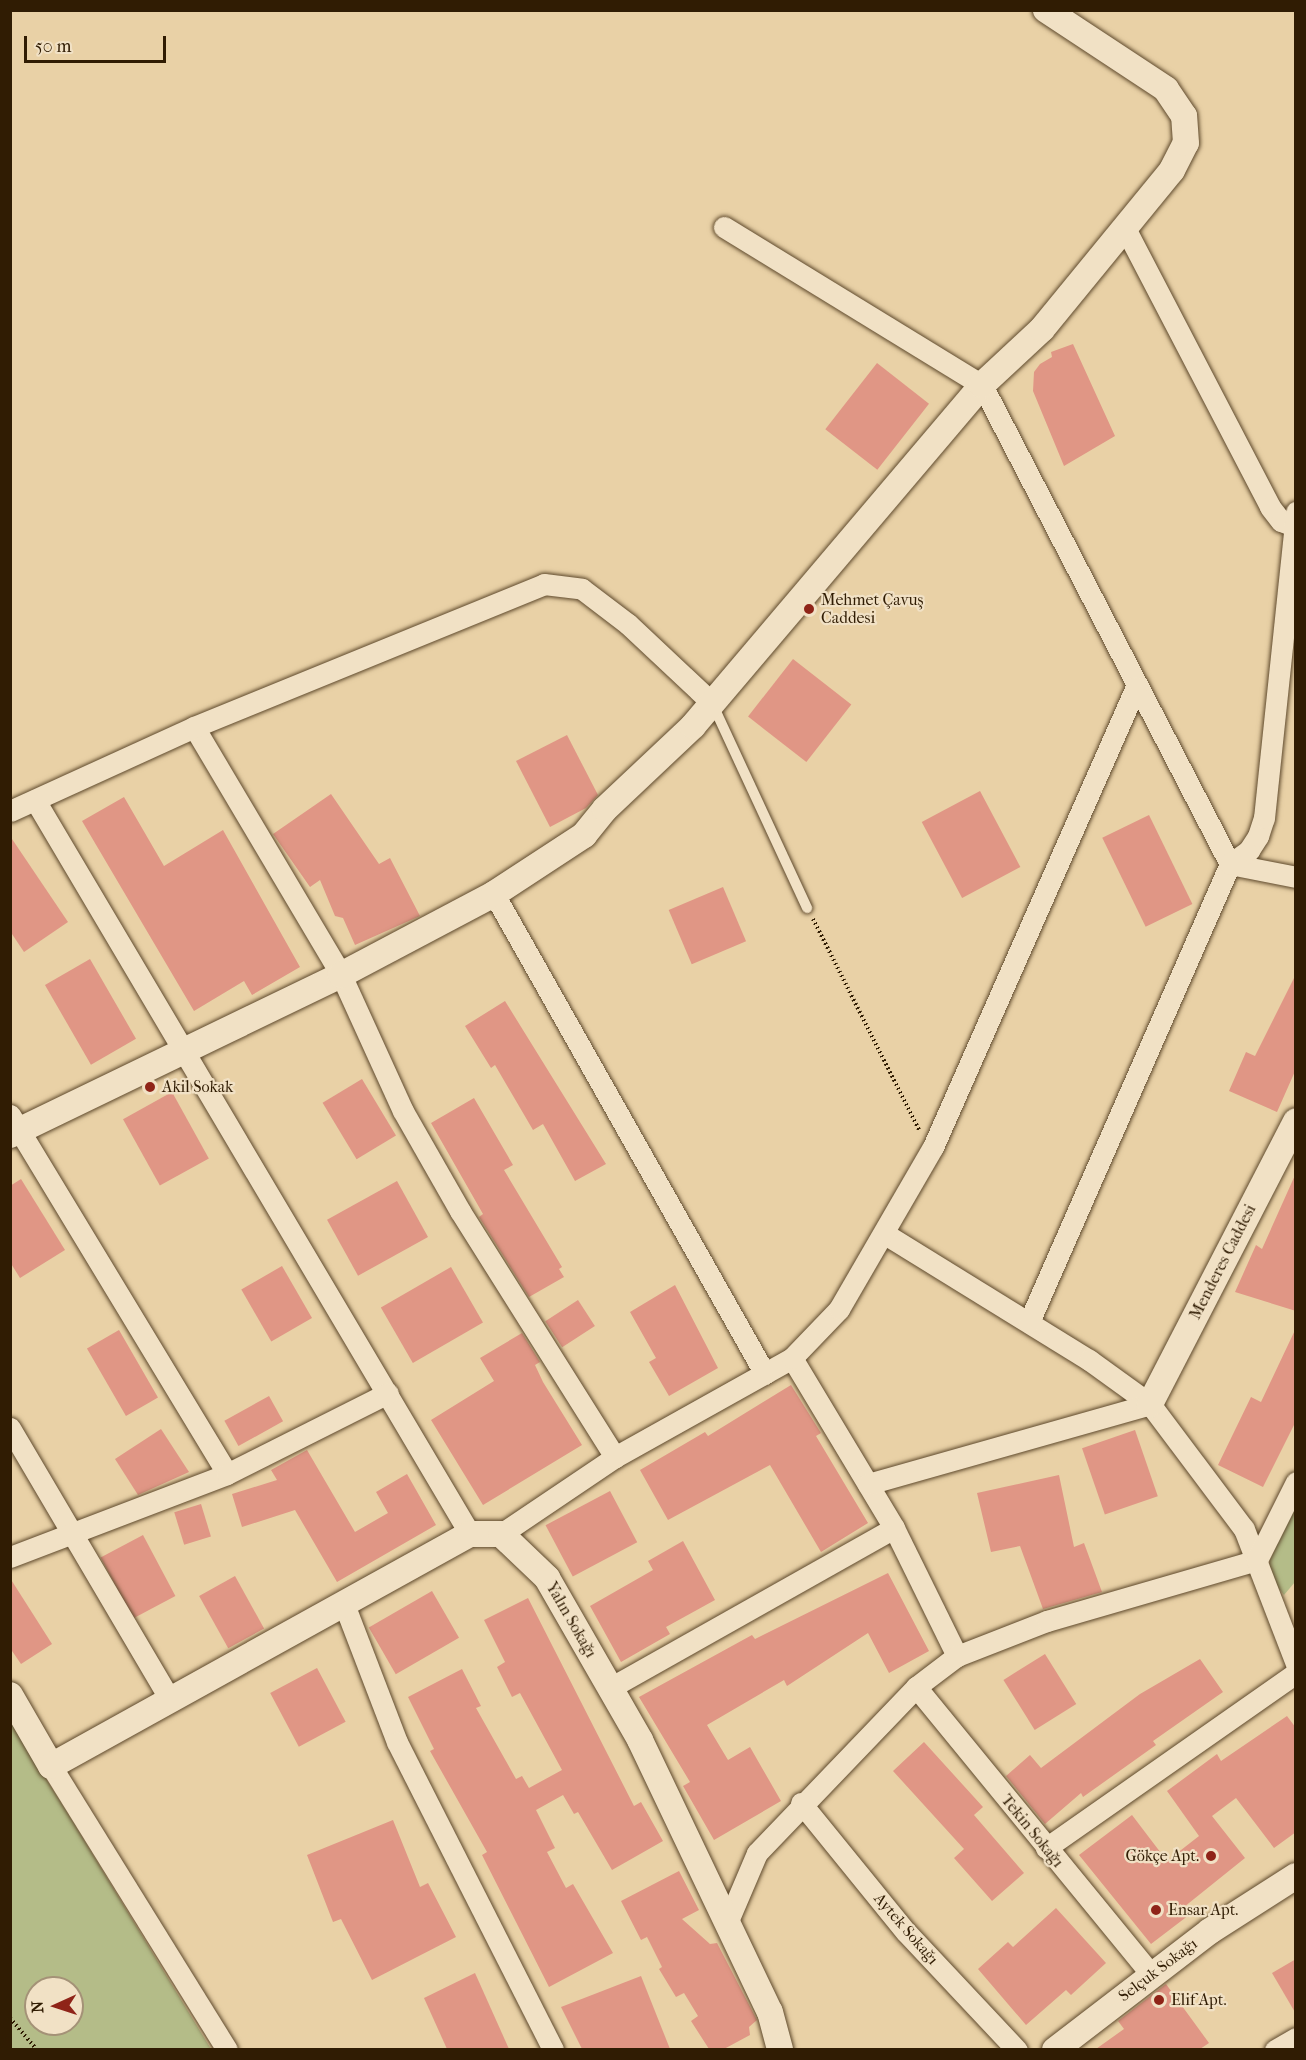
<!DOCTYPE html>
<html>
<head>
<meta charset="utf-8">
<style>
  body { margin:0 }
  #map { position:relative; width:1306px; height:2060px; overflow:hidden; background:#e9d1a6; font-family:"IM FELL French Canon",serif }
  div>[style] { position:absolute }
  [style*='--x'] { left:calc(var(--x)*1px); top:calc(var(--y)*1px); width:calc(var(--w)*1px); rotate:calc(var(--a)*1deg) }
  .green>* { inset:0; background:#b4bc88 }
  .building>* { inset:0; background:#e09685; transform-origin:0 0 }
  .path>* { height:4px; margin-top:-2px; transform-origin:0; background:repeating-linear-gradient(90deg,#301c03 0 1.5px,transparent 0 4.5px) }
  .roads { filter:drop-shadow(0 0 2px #5e492c) drop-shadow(0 0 2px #5e492c) }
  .service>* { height:10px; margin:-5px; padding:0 5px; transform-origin:5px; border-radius:5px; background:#f1e1c5 }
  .minor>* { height:21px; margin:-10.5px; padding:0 10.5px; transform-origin:10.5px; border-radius:10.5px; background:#f1e1c5 }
  .tertiary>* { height:26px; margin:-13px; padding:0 13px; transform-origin:13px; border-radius:13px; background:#f1e1c5 }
  .dots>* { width:16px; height:16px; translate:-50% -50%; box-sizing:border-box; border:3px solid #f1e1c5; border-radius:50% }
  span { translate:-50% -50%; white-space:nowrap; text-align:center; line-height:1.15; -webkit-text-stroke:4.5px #f1e1c5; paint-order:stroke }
  .poi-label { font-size:16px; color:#301c03 }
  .left { translate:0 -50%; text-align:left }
  .right { translate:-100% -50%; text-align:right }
  .street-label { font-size:16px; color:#301c03 }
  .frame { position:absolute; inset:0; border:12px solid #301c03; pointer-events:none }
  .north { position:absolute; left:24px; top:1976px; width:60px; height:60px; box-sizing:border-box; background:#f1e1c5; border:2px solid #a49277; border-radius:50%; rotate:267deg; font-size:16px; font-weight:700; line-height:24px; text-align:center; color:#301c03 }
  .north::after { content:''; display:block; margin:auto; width:21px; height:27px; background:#8f2418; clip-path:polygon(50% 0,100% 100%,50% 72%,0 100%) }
  .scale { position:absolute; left:24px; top:36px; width:142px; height:27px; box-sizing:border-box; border:3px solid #301c03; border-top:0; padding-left:8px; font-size:18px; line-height:21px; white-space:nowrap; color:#301c03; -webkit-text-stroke:4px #f1e1c5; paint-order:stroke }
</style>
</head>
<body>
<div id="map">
  <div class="green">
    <div style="clip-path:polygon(1295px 1506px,1295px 1582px,1284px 1595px,1270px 1577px,1270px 1560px)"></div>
    <div style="clip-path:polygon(evenodd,10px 1721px,73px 1822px,211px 2049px,11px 2049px,10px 1721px,36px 1988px,72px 1988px,72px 2024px,36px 2024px,36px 1988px)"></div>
  </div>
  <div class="building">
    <div style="clip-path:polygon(1073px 344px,1115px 436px,1064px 466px,1033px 391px,1034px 372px,1040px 364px,1052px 357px,1051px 352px)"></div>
    <div style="left:877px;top:363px;width:66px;height:84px;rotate:38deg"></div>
    <div style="left:793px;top:659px;width:74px;height:73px;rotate:38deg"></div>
    <div style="clip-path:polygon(567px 735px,598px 795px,586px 808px,550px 827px,516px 761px)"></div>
    <div style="left:980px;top:791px;width:86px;height:66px;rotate:62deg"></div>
    <div style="clip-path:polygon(331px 794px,379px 864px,390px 858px,420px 916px,355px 945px,343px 918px,335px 916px,320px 880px,310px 887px,273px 834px)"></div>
    <div style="clip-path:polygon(124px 797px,164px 866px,223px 830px,300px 967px,252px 995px,244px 981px,194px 1011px,82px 821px)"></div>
    <div style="left:1149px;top:815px;width:99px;height:52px;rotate:64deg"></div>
    <div style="clip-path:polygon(10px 836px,68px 922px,24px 952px,10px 931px)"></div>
    <div style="left:723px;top:887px;width:59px;height:59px;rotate:67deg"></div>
    <div style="left:90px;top:959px;width:92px;height:52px;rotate:60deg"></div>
    <div style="clip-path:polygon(1296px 974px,1296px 1069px,1277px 1112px,1229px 1091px,1246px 1052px,1255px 1056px)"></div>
    <div style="clip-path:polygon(505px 1001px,606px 1164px,575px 1181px,543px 1124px,533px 1130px,495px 1065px,491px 1068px,465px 1026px)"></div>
    <div style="left:362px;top:1079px;width:66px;height:46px;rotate:59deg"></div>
    <div style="left:172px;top:1092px;width:76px;height:56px;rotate:61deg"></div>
    <div style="clip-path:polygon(474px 1098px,513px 1165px,504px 1170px,562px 1267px,559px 1269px,564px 1277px,529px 1297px,479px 1217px,483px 1214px,431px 1123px)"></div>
    <div style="clip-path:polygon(1296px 1173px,1296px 1311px,1235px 1292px,1256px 1245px,1262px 1249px)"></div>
    <div style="clip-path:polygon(21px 1179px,65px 1250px,20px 1278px,10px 1262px,10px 1186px)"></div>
    <div style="left:397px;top:1181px;width:64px;height:80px;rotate:61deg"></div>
    <div style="left:282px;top:1266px;width:60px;height:47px;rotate:60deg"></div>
    <div style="left:451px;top:1267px;width:64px;height:81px;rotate:60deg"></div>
    <div style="clip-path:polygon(675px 1285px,718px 1368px,669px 1396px,649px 1362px,656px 1358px,630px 1312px)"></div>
    <div style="left:578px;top:1300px;width:31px;height:39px;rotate:57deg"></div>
    <div style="clip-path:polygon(1296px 1328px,1296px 1421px,1263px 1487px,1218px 1465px,1251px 1397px,1261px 1402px)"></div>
    <div style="left:119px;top:1330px;width:78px;height:37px;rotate:60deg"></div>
    <div style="clip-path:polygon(522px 1333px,540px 1362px,535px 1365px,543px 1382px,582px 1445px,483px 1505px,431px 1420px,494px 1381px,480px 1358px)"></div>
    <div style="clip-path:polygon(791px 1385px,821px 1433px,816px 1436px,868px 1523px,821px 1552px,770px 1465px,668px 1520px,640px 1470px,705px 1432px,708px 1436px)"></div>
    <div style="left:269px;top:1396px;width:29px;height:51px;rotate:61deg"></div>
    <div style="clip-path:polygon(161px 1429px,189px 1472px,138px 1495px,115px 1459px)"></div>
    <div style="left:1135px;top:1430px;width:70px;height:56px;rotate:71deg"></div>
    <div style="clip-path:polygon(307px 1450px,355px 1532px,388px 1513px,376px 1492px,407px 1474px,436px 1525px,337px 1582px,295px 1510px,242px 1527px,232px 1494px,277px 1480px,271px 1470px)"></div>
    <div style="clip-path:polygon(1059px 1475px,1074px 1547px,1084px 1543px,1102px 1592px,1043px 1609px,1020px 1546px,991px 1552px,977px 1493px)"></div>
    <div style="left:610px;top:1491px;width:58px;height:73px;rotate:62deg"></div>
    <div style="left:201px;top:1504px;width:34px;height:28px;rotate:73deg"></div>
    <div style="left:143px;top:1535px;width:69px;height:48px;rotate:62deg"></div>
    <div style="clip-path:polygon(683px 1541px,715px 1600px,666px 1627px,670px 1634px,621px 1662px,590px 1606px,653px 1570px,648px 1561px)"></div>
    <div style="clip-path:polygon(888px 1573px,929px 1651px,889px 1673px,868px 1633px,787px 1686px,784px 1680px,707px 1725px,728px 1760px,750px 1747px,781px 1801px,714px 1840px,683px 1786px,690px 1782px,639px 1697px,752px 1635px,755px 1639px)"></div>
    <div style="left:235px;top:1576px;width:60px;height:41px;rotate:61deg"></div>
    <div style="clip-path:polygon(10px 1578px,52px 1644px,21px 1664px,10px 1648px)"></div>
    <div style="left:432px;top:1591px;width:54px;height:73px;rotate:60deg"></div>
    <div style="clip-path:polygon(528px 1598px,634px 1806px,641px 1802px,663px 1841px,612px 1870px,578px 1812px,574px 1814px,563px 1795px,536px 1810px,555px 1848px,547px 1852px,566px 1888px,573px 1884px,613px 1953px,549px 1987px,482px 1855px,487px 1852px,430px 1751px,434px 1749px,408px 1697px,462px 1669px,481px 1706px,476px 1708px,516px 1779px,522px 1776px,529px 1788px,562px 1770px,520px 1693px,512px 1697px,497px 1667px,505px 1662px,484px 1620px)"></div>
    <div style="left:1045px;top:1654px;width:59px;height:49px;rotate:58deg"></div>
    <div style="clip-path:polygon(1200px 1659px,1223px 1692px,1153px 1741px,1156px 1745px,1083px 1797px,1081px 1793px,1045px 1824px,1006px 1776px,1030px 1755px,1041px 1768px,1140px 1694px)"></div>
    <div style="left:317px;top:1668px;width:61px;height:53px;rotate:62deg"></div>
    <div style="clip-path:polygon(1287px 1716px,1296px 1728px,1296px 1832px,1274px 1848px,1236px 1798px,1212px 1816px,1245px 1858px,1184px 1907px,1189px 1915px,1151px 1944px,1079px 1855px,1132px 1815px,1167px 1861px,1199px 1836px,1167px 1791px,1217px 1754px,1221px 1761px)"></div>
    <div style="clip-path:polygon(924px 1742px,983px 1807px,974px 1815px,1024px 1873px,992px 1901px,954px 1858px,964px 1849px,893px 1771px)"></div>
    <div style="clip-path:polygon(393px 1820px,420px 1887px,428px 1883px,456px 1937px,372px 1980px,341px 1919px,333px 1922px,307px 1855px)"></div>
    <div style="clip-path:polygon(679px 1871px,699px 1910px,682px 1919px,710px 1944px,717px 1943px,757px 2020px,749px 2027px,750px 2035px,724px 2049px,709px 2049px,691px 2021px,698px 2016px,684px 1993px,676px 1997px,659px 1969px,662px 1967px,647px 1937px,641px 1940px,621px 1901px)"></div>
    <div style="clip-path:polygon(1056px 1908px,1106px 1963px,1071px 1995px,1066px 1990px,1026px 2025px,978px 1969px,1008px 1942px,1013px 1947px)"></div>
    <div style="clip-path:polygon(1296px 1959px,1296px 2014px,1272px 1973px)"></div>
    <div style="clip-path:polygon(475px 1973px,509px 2049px,447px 2049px,424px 1998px)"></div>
    <div style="clip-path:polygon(641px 1976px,670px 2049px,582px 2049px,561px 2007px)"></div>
    <div style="clip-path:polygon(1166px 1984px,1209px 2043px,1200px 2049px,1096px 2049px,1124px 2029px,1118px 2021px)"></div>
  </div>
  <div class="path">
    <div style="--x:813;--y:919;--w:236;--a:63.3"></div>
    <div style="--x:10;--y:2018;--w:42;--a:49.8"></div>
  </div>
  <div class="roads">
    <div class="service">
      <div style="--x:712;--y:703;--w:226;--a:65.1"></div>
    </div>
    <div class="minor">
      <div style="--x:724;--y:227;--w:303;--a:31.5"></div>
      <div style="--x:982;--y:385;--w:539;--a:62.63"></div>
      <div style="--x:1230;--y:864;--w:67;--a:11.1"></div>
      <div style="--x:1125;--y:228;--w:314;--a:62.5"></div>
      <div style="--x:1270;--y:507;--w:18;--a:52"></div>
      <div style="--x:1281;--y:521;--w:14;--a:21"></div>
      <div style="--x:194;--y:727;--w:288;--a:59.3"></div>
      <div style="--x:341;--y:975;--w:149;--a:65.5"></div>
      <div style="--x:403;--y:1111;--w:115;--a:60.3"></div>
      <div style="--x:460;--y:1211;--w:291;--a:57.8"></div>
      <div style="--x:35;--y:800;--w:853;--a:59.35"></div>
      <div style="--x:10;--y:811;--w:202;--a:-24.5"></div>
      <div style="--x:194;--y:727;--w:378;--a:-22.2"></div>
      <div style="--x:544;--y:584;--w:38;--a:7"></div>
      <div style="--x:582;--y:589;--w:58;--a:37.3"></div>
      <div style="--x:628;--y:624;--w:115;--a:43.2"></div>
      <div style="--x:494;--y:894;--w:551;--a:60.55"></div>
      <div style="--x:10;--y:1115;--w:419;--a:58.8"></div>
      <div style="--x:885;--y:1234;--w:240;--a:31.7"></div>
      <div style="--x:1089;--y:1360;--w:75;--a:35.8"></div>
      <div style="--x:1029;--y:1322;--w:500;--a:-66.31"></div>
      <div style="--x:1230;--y:864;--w:24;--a:-36"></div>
      <div style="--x:1249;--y:850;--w:17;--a:-57"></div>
      <div style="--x:1258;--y:836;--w:19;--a:-72"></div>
      <div style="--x:1264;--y:818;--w:308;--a:-84"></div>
      <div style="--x:792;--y:1358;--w:198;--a:59"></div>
      <div style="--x:894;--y:1528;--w:143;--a:63.8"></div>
      <div style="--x:10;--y:1428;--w:316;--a:59.5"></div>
      <div style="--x:868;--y:1484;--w:293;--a:-15.8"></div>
      <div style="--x:1150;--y:1404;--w:156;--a:53.1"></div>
      <div style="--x:1244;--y:1529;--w:145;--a:68.9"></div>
      <div style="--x:501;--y:1534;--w:138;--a:-34"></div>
      <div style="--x:615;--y:1457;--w:203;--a:-29.2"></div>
      <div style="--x:792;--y:1358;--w:68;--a:-46.2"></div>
      <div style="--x:839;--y:1309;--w:187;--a:-59.9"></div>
      <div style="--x:933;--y:1147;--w:503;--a:-66.19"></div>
      <div style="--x:10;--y:1557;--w:232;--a:-20.9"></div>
      <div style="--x:227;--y:1474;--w:180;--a:-26.7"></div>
      <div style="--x:344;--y:1604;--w:148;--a:69"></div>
      <div style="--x:397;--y:1742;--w:345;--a:63.1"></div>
      <div style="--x:916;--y:1687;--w:371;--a:50.7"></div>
      <div style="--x:610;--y:1688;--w:326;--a:-29.4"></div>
      <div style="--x:51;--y:1766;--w:334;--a:58.2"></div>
      <div style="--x:801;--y:1803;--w:166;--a:50.9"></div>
      <div style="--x:906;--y:1932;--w:162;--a:46.8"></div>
      <div style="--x:1046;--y:1848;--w:305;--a:-35"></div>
      <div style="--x:728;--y:1921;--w:74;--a:-66.9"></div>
      <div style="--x:757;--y:1853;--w:230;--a:-46.2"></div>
      <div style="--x:916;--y:1687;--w:51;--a:-37.1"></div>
      <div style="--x:957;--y:1656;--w:97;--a:-21.3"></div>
      <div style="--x:1047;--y:1621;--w:219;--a:-16.2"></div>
      <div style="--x:1257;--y:1560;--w:87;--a:-63.4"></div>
      <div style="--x:1275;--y:2050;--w:24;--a:-30"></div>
    </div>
    <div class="tertiary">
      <div style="--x:10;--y:1135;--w:368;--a:-25.8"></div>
      <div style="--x:341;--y:975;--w:173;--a:-27.9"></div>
      <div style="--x:494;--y:894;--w:108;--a:-33.2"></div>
      <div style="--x:584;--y:835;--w:33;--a:-51"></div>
      <div style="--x:605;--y:809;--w:121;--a:-43.3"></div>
      <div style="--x:693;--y:726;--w:447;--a:-49.7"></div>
      <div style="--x:982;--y:385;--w:82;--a:-43"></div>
      <div style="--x:1042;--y:329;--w:205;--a:-50.7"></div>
      <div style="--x:1172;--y:170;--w:30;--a:-63"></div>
      <div style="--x:1186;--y:143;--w:27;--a:-94"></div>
      <div style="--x:1184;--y:116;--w:32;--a:-124"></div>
      <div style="--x:1166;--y:89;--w:144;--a:-146.6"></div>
      <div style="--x:1150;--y:1404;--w:318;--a:-62.7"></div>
      <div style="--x:10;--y:1695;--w:82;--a:60"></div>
      <div style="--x:51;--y:1766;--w:479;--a:-29"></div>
      <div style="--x:470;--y:1534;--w:31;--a:0"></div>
      <div style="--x:501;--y:1534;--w:64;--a:43.7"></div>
      <div style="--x:547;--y:1578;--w:187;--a:60.1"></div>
      <div style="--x:640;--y:1740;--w:301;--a:64.5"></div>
      <div style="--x:770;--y:2012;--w:39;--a:75"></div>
      <div style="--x:1055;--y:2050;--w:195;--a:-37.5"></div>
      <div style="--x:1210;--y:1931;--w:102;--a:-32.6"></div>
    </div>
  </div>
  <div class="dots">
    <div style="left:809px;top:609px;background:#8f2418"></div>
    <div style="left:150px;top:1087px;background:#8f2418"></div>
    <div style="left:1211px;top:1856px;background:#8f2418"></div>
    <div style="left:1156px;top:1910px;background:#8f2418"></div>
    <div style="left:1159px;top:2000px;background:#8f2418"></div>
  </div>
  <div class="poi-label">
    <span class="left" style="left:821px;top:609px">Mehmet Çavuş<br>Caddesi</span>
    <span class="left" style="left:162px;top:1087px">Akil Sokak</span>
    <span class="right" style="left:1199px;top:1856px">Gökçe Apt.</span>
    <span class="left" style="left:1168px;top:1910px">Ensar Apt.</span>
    <span class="left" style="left:1171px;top:2000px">Elif Apt.</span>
  </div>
  <div class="street-label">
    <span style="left:1223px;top:1262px;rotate:-63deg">Menderes Caddesi</span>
    <span style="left:571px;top:1620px;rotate:60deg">Yalın Sokağı</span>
    <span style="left:1032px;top:1831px;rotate:51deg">Tekin Sokağı</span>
    <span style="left:906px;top:1929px;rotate:49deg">Aytek Sokağı</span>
    <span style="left:1158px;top:1970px;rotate:-37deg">Selçuk Sokağı</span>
  </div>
  <div class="frame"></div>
  <div class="north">N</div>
  <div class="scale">50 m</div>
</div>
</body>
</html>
